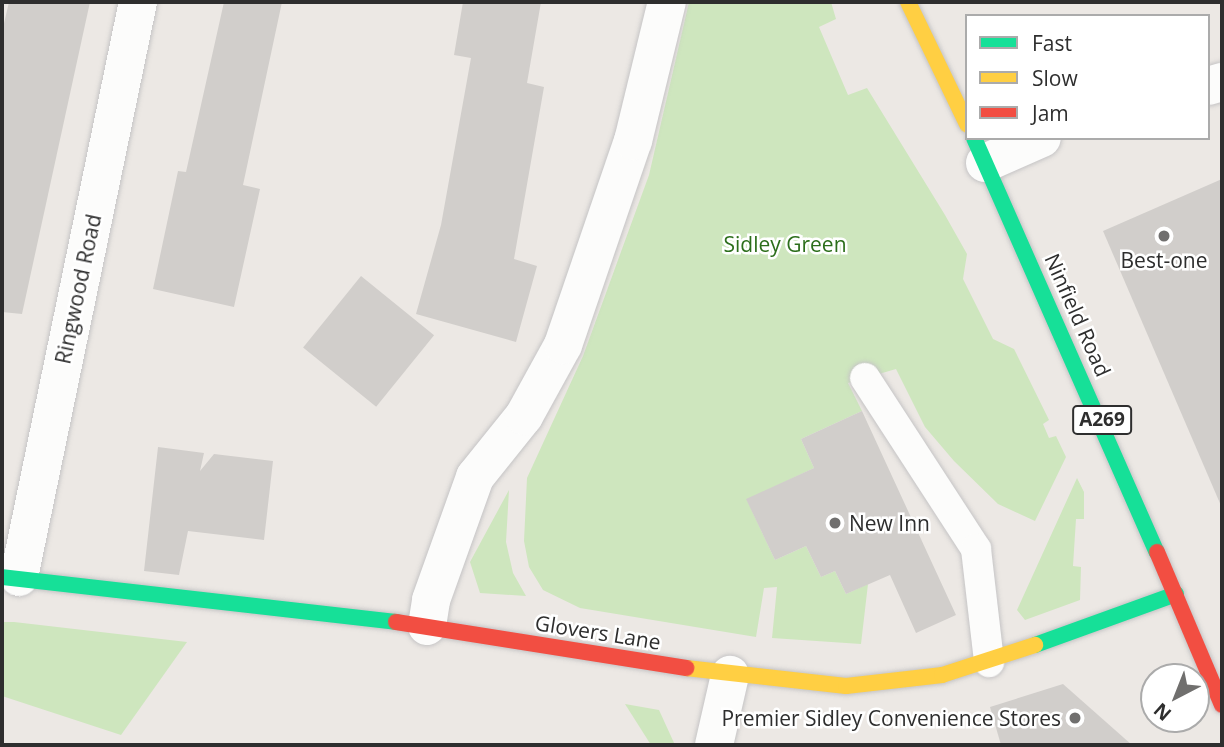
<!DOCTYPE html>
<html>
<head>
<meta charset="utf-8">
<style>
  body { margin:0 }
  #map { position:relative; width:1224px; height:747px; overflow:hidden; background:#ece8e4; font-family:"Open Sans",sans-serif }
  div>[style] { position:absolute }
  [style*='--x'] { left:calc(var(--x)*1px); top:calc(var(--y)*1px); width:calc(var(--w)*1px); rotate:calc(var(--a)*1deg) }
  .green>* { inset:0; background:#cee6be }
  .building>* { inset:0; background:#d1cecb; transform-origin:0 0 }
  .roads { filter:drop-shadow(0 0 2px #c5c4c5) drop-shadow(0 0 2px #c5c4c5) }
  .lane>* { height:30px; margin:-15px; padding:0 15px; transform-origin:15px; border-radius:15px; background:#fcfcfb }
  .street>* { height:38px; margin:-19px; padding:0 19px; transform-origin:19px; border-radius:19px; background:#fcfcfb }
  .fast>* { height:16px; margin:-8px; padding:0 8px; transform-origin:8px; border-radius:8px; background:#16e098 }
  .slow>* { height:16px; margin:-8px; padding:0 8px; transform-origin:8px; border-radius:8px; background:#ffcf43 }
  .jam>* { height:16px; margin:-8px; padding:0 8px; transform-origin:8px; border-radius:8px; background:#f24e42 }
  .dots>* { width:19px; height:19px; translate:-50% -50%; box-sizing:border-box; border:4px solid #fff; border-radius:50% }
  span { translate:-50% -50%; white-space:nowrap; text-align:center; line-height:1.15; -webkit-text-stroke:5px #fff; paint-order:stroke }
  .shield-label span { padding:2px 5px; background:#fff; border:2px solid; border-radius:5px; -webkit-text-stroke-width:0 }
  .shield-label { font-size:19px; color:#2e2e2e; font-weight:700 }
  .park-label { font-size:21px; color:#2c6e1b }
  .poi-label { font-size:21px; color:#2e2e2e }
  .left { translate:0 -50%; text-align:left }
  .right { translate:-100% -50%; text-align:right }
  .street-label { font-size:21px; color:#2e2e2e }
  .frame { position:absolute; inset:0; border:4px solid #2e2e2e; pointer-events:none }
  .legend { position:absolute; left:965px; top:14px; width:245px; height:126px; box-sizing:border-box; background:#fff; border:2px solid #ababab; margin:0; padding:9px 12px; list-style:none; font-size:21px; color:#2e2e2e }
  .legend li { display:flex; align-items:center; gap:14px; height:35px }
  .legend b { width:35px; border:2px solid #ababab }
  .north { position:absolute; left:1140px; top:663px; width:70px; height:70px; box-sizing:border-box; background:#fff; border:2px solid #ababab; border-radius:50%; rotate:222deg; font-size:19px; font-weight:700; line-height:28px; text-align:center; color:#2e2e2e }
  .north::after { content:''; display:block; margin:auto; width:24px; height:32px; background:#706f6e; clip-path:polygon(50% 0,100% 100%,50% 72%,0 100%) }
</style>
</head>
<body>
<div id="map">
  <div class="green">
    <div style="clip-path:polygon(689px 2px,831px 2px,836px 19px,819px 27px,848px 95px,867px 88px,945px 215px,967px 254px,963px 279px,993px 339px,1014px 349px,1049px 420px,1043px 424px,1049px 438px,1056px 436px,1066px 457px,1035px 521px,998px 504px,954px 461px,925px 427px,896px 369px,848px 383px,862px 411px,801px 439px,814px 468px,747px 500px,775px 560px,806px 546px,821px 577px,835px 571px,846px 594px,868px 584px,861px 644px,772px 638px,777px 587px,764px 588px,756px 637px,580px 608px,543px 590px,529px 567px,524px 541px,527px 478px,583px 356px,649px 175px)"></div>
    <div style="clip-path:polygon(1077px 478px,1084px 492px,1084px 519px,1076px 519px,1073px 566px,1081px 567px,1080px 600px,1025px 620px,1017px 610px)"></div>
    <div style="clip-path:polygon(509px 490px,506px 542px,513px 573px,526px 596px,480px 593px,470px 562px)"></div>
    <div style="clip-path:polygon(2px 622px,14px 622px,187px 642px,121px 735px,2px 696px)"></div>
    <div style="clip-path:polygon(625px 704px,659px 710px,675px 745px,651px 745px)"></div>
  </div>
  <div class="building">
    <div style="clip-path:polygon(9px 2px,90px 2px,22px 314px,2px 312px,2px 32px)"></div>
    <div style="clip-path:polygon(224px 2px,282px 2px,243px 185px,260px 189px,234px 307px,153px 289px,178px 171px,186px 172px)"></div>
    <div style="clip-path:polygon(463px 2px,541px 2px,527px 83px,544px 87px,514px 259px,537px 266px,516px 342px,416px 314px,441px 225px,471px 58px,454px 55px)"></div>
    <div style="clip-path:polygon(1222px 179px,1222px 508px,1103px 231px)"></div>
    <div style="left:361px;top:276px;width:94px;height:92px;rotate:39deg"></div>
    <div style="clip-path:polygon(862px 411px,956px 615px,916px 633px,890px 575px,846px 594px,835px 571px,821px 577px,806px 546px,775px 560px,746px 499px,814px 468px,801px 439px)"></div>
    <div style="clip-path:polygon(158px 447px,204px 453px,200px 471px,214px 454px,273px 461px,264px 540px,188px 531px,179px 575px,144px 571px)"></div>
    <div style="clip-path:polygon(1063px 684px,1132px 745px,1001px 745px,990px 707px)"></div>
  </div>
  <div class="roads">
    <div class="lane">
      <div style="--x:865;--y:378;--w:204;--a:57"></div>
      <div style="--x:976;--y:549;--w:114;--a:83.4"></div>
    </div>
    <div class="street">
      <div style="--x:1208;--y:86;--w:15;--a:-16"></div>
      <div style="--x:985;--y:163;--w:62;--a:-23.7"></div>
      <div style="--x:19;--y:577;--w:587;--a:-78.31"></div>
      <div style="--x:427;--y:626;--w:26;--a:-81"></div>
      <div style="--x:431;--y:600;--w:131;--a:-70.3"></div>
      <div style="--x:475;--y:477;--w:78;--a:-51.2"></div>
      <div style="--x:524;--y:416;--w:81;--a:-61.2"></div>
      <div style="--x:563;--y:345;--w:216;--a:-71.1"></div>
      <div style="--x:633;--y:141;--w:143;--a:-76.3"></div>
      <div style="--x:714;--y:745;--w:72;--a:-77.1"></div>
    </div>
    <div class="fast">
      <div style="--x:974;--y:138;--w:453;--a:66.2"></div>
      <div style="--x:2;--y:577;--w:397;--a:6.5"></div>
      <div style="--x:1035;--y:645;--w:150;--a:-19.9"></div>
    </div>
    <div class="slow">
      <div style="--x:908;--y:2;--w:136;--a:64.2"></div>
      <div style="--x:686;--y:668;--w:161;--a:6.4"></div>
      <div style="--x:846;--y:686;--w:97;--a:-6.5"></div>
      <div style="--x:942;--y:675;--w:98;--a:-17.9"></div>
    </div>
    <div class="jam">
      <div style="--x:1157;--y:552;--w:166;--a:67"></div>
      <div style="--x:396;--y:622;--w:294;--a:9"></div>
    </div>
  </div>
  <div class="dots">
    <div style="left:1164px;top:236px;background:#706f6e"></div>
    <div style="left:835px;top:523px;background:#706f6e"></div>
    <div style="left:1075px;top:718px;background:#706f6e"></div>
  </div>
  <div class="shield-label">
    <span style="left:1102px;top:420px">A269</span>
  </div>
  <div class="park-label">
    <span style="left:785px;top:244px">Sidley Green</span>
  </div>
  <div class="poi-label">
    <span style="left:1164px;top:260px">Best-one</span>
    <span class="left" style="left:849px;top:523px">New Inn</span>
    <span class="right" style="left:1061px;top:718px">Premier Sidley Convenience Stores</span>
  </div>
  <div class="street-label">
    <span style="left:78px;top:289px;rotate:-78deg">Ringwood Road</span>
    <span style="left:1078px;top:315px;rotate:66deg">Ninfield Road</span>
    <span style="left:598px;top:632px;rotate:9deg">Glovers Lane</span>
  </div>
  <div class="frame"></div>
  <ul class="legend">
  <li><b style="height:9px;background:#16e098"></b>Fast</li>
  <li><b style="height:9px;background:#ffcf43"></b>Slow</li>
  <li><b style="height:9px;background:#f24e42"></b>Jam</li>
  </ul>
  <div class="north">N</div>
</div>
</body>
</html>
